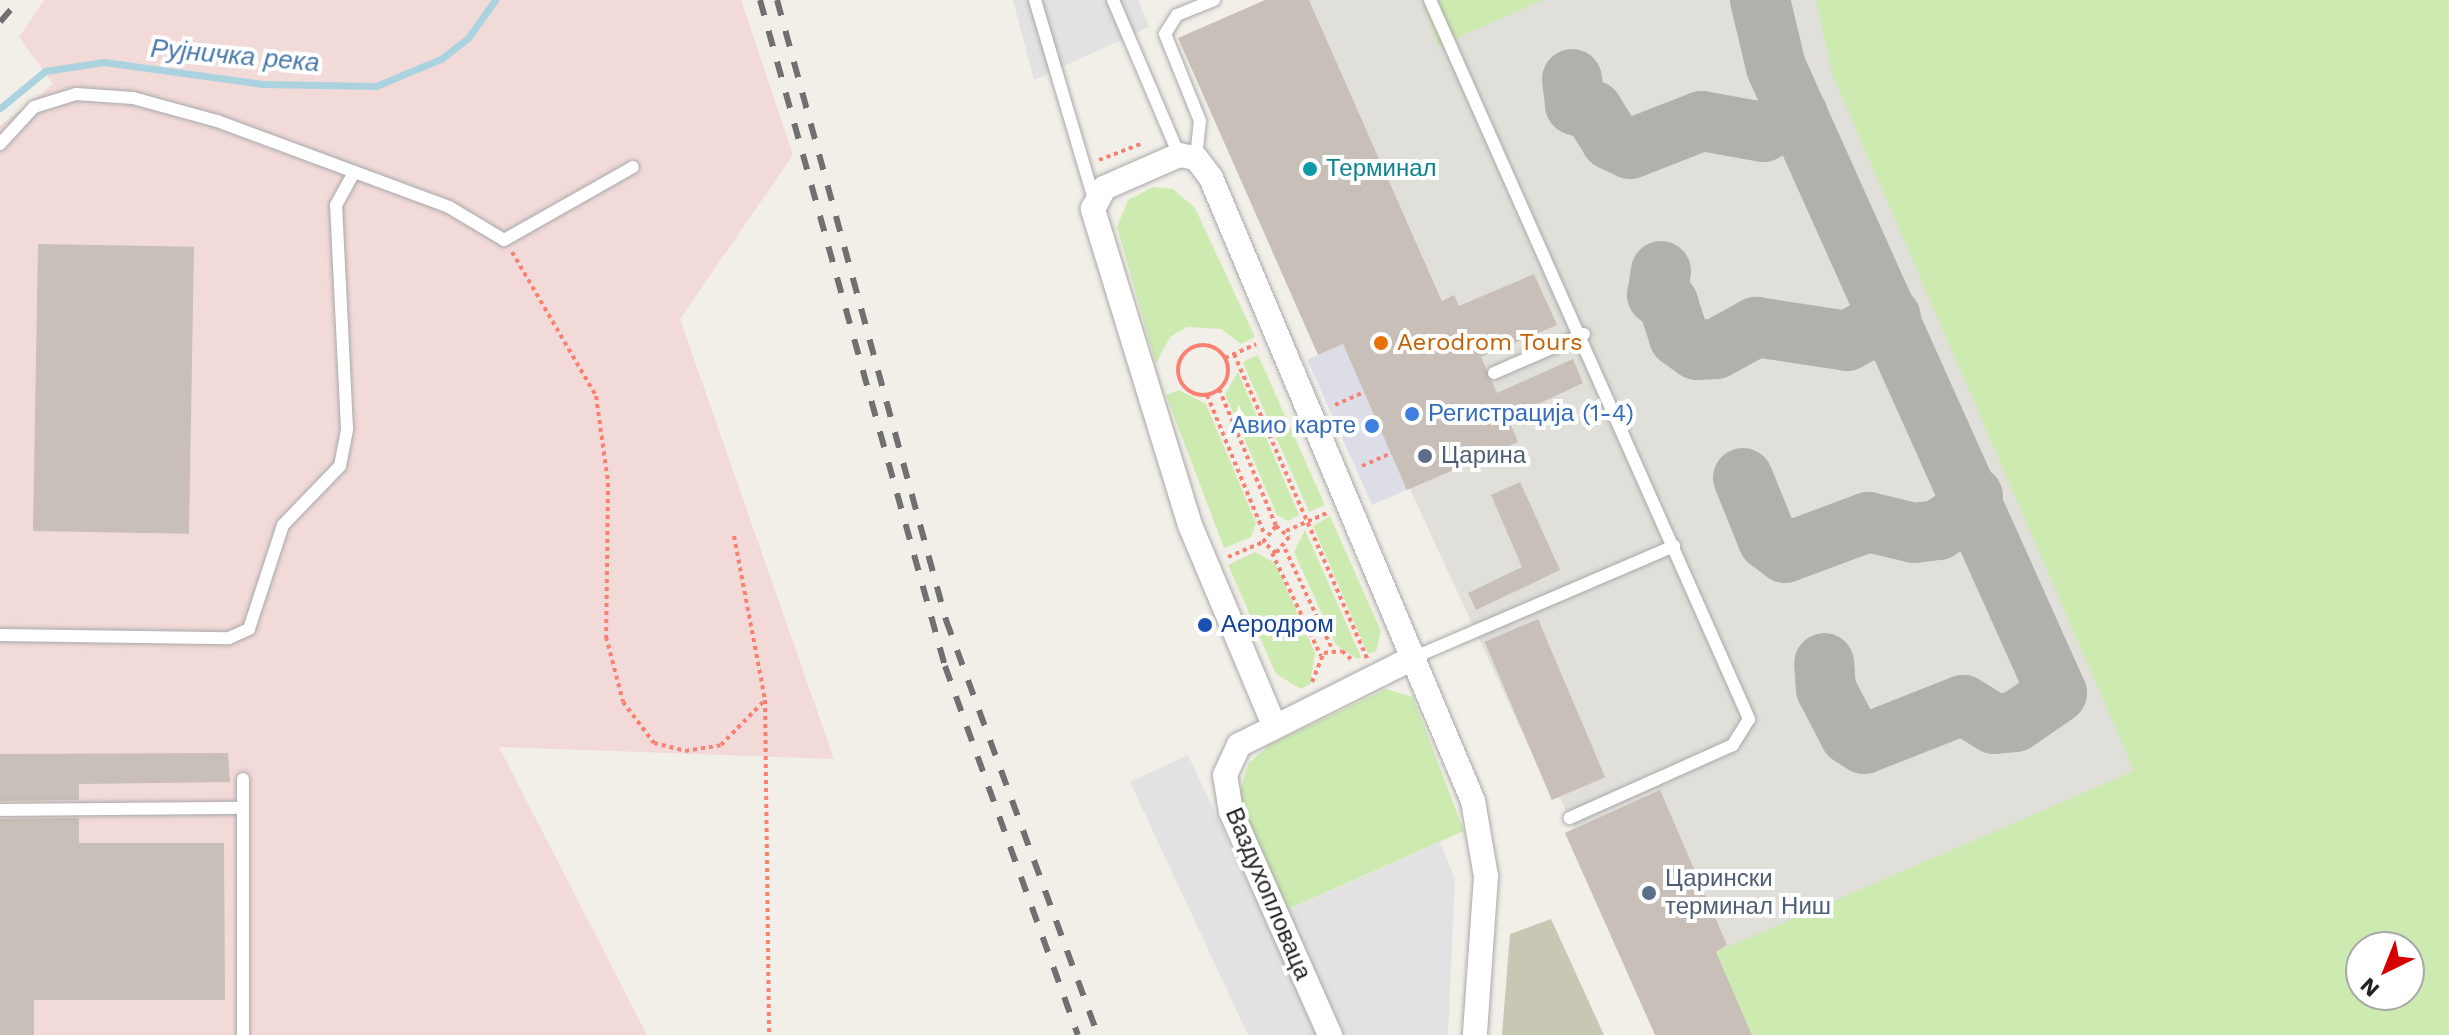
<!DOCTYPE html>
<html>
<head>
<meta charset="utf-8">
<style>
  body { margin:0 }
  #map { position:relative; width:2449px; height:1035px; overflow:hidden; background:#f2efe9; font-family:"Work Sans",sans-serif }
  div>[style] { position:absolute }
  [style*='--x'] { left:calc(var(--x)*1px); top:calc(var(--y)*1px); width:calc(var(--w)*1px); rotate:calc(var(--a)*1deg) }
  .commercial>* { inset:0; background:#f2dad9 }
  .airport>* { inset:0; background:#e1dfda }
  .construction>* { inset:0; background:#c7c7b4 }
  .grass>* { inset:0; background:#cdebb0; transform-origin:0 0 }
  .parking>* { inset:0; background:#e2e2e2; transform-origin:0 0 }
  .plaza>* { inset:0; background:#dddde8; transform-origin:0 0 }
  .stream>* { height:7px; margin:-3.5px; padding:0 3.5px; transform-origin:3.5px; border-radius:3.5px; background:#aad3df }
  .taxiway>* { height:60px; margin:-30px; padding:0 30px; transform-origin:30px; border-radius:30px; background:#b1b0ac }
  .building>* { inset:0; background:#c7bfb8; transform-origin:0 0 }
  .path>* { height:4px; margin-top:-2px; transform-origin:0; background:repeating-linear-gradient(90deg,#fa8072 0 4px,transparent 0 8px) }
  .path>.ring { margin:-2px; padding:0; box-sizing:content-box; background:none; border:4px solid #fa8072; border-radius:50% }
  .roads { filter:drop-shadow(0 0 2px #a9a9a9) drop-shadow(0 0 2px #a9a9a9) }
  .lane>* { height:12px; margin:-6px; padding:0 6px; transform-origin:6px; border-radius:6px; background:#fff }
  .street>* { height:24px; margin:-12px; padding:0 12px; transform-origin:12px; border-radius:12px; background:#fff }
  .rail>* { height:6px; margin-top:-3px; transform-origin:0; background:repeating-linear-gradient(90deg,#707070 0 16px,transparent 0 32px) }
  .dots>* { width:22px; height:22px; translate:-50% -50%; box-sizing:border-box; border:4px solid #fff; border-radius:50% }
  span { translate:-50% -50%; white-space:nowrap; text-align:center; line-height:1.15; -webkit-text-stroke:8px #fff; paint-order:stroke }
  .culture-label { font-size:24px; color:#0d838f }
  .left { translate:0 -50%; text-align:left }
  .food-label { font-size:24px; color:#c56008 }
  .shop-label { font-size:24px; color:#366cbe }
  .right { translate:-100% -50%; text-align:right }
  .service-label { font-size:24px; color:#4e5e75 }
  .transit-label { font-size:24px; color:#164399 }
  .street-label { font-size:24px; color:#222 }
  .water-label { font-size:26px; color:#4a7aab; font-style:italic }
  .north { position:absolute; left:2345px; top:931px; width:80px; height:80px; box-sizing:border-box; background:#fff; border:2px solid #a7a7a7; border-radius:50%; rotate:223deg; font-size:22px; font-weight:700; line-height:32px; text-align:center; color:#222 }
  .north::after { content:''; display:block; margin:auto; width:28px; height:36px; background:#d40000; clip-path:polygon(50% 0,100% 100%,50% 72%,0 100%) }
</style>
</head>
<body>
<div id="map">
  <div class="commercial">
    <div style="clip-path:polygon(44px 0,741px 0,793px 155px,680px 319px,834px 759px,499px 747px,647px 1035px,0 1035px,0 126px,53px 84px,19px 37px)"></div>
  </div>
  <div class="airport">
    <div style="clip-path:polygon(evenodd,1309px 0,2449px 0,2449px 1035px,1637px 992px,1565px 833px,1574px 828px,1570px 818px,1559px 797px,1553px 799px,1343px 344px,1442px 300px,1309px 0,2361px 947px,2409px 947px,2409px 995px,2361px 995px,2361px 947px)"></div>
  </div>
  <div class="construction">
    <div style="clip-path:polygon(1551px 919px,1604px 1035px,1502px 1035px,1510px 934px)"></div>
  </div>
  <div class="grass">
    <div style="clip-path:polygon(1423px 0,1543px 0,1438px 46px)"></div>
    <div style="clip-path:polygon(evenodd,1816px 0,2449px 0,2449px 1035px,1752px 1035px,1716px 952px,2134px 771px,1832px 74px,1816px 0,2361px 947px,2409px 947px,2409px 995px,2361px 995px,2361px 947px)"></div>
    <div style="clip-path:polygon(1153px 187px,1173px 189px,1195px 208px,1255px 337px,1241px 344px,1221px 329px,1187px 327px,1170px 337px,1156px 364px,1117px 227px,1128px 200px)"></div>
    <div style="left:1258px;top:355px;width:164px;height:17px;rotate:66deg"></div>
    <div style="clip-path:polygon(1238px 372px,1299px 515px,1288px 521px,1277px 515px,1225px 394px)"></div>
    <div style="clip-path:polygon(1179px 390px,1206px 404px,1256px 523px,1251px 537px,1224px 548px,1166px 395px)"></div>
    <div style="clip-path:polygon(1330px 516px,1381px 631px,1376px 651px,1368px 654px,1313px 526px)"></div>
    <div style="clip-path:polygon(1305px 530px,1361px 657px,1358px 659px,1336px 645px,1294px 552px)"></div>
    <div style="clip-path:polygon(1255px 552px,1275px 563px,1315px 653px,1310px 684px,1301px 689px,1276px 674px,1228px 565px)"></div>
    <div style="clip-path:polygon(1386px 689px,1413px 697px,1464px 831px,1284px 911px,1243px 820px,1240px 791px,1248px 764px,1269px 745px)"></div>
  </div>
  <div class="parking">
    <div style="clip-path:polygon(1013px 0,1138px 0,1149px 27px,1034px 80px)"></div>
    <div style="left:1188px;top:755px;width:308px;height:64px;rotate:65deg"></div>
    <div style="clip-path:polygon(1440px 842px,1455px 879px,1448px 1035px,1344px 1035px,1285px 911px)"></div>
  </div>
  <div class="plaza">
    <div style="left:1343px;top:344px;width:159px;height:39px;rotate:66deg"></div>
  </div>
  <div class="stream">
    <div style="--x:0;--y:108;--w:58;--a:-39.4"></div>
    <div style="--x:45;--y:71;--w:60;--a:-8.7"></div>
    <div style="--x:104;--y:62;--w:160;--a:7.9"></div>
    <div style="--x:262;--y:84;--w:114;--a:1"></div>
    <div style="--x:376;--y:86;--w:70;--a:-22.6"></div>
    <div style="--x:441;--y:59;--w:34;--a:-38"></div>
    <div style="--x:468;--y:38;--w:47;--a:-54.6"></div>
  </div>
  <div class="taxiway">
    <div style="--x:1760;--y:0;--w:69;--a:76.6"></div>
    <div style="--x:1776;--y:67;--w:686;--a:65.83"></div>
    <div style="--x:2057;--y:693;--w:51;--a:145.4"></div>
    <div style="--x:2015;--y:722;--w:21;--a:175"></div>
    <div style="--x:1994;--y:724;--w:36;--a:-148"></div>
    <div style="--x:1963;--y:705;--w:106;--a:158.5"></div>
    <div style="--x:1864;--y:744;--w:17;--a:-147"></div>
    <div style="--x:1850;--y:735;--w:52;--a:-117.6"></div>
    <div style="--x:1826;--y:689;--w:26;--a:-94"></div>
    <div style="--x:1572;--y:79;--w:26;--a:83"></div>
    <div style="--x:1575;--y:105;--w:19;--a:18"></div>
    <div style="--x:1593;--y:111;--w:34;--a:58"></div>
    <div style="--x:1611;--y:140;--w:21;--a:25"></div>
    <div style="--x:1630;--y:149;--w:77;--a:-21.3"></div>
    <div style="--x:1702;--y:121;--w:62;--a:10.2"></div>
    <div style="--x:1763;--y:132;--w:39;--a:-27"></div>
    <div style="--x:1661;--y:271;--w:24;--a:99"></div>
    <div style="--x:1657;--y:295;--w:14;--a:36"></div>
    <div style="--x:1668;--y:303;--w:36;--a:72"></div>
    <div style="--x:1679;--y:337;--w:22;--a:36"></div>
    <div style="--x:1697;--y:350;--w:19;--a:-3"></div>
    <div style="--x:1716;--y:349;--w:46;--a:-28.8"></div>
    <div style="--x:1756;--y:327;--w:92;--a:8.7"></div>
    <div style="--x:1847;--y:341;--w:50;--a:-28.6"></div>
    <div style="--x:1743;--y:478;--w:67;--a:68"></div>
    <div style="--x:1768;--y:540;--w:21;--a:37"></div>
    <div style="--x:1785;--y:553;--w:89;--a:-20.5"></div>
    <div style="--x:1868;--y:522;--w:47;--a:13.4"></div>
    <div style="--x:1914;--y:533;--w:24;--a:-7"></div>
    <div style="--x:1938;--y:530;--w:35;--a:-33"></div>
    <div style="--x:1967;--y:511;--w:16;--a:-68"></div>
  </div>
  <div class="building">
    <div style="clip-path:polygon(1265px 0,1309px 0,1442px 301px,1454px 295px,1459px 306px,1534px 274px,1557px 325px,1481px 357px,1497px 393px,1573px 359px,1583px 383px,1508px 418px,1518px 442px,1407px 490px,1343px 344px,1318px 355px,1178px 38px)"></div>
    <div style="left:38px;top:244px;width:156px;height:287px;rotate:1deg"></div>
    <div style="clip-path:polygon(1520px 482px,1560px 570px,1476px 610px,1468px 593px,1522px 567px,1491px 495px)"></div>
    <div style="left:1538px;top:619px;width:172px;height:58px;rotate:67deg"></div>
    <div style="clip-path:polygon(228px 753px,230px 782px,79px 784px,79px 800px,0 801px,0 754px)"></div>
    <div style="clip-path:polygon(1660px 790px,1727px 945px,1716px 952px,1752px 1035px,1655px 1035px,1565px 833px)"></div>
    <div style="clip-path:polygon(79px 818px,79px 843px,224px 843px,225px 1000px,34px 1000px,34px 1035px,0 1035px,0 819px)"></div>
  </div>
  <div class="path">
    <div style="--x:1099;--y:160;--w:47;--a:-21.1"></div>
    <div style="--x:512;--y:252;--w:167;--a:59.7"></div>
    <div style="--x:596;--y:396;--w:88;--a:82.1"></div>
    <div style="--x:608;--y:483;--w:154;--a:90.7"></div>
    <div style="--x:606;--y:637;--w:67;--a:75.3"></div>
    <div style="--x:623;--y:702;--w:51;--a:52.9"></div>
    <div style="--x:654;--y:743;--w:32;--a:14"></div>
    <div style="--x:685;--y:751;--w:36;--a:-9"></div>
    <div style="--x:721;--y:745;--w:63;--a:-45.6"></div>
    <div class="ring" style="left:1178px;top:345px;width:46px;height:46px"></div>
    <div style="--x:1234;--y:354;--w:333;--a:66.4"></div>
    <div style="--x:1225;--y:358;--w:34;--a:-24"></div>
    <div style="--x:1219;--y:389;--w:148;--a:67.4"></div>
    <div style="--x:1276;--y:526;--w:17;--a:40"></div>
    <div style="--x:1289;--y:537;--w:21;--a:129"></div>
    <div style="--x:1276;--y:553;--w:17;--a:-140"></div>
    <div style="--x:1263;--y:542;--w:21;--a:-51"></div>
    <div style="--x:1207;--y:395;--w:149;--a:67.6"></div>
    <div style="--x:1335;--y:405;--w:32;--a:-24"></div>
    <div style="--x:1362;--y:466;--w:32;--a:-24"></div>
    <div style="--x:1286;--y:531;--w:45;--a:-23.7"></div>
    <div style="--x:734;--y:536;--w:167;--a:79.3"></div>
    <div style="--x:765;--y:700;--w:335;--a:89.3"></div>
    <div style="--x:1285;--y:549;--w:113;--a:64.8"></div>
    <div style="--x:1272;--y:553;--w:114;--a:64.6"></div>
    <div style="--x:1228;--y:557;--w:38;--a:-23"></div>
    <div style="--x:1312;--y:682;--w:31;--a:-68"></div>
    <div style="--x:1324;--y:653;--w:18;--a:-6"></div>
    <div style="--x:1342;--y:651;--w:15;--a:42"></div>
  </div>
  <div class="roads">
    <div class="lane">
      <div style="--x:1035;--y:0;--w:208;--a:73.5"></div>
      <div style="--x:1113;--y:0;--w:168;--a:66.9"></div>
      <div style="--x:1430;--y:0;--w:787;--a:66.07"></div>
      <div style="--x:1749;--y:719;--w:31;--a:122"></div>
      <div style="--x:1733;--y:745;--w:179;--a:155.9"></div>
      <div style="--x:0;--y:144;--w:50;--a:-47.4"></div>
      <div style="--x:34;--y:107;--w:44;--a:-17.2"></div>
      <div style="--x:76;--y:94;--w:57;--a:4"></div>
      <div style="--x:133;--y:98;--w:87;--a:15.3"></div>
      <div style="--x:217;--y:121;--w:247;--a:20.3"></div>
      <div style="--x:449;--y:207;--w:64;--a:31"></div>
      <div style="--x:504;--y:240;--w:148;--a:-29.5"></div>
      <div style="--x:1196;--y:158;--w:37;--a:-84"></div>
      <div style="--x:1200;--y:121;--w:94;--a:-111.9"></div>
      <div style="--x:1165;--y:34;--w:22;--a:-58"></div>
      <div style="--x:1177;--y:15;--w:40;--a:-22"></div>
      <div style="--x:1494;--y:373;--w:98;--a:-23.4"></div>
      <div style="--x:0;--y:635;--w:229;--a:0.8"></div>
      <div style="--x:229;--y:638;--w:22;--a:-24"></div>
      <div style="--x:249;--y:629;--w:109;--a:-71.9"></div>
      <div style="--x:283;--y:525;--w:82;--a:-46"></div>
      <div style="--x:340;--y:466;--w:38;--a:-79"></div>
      <div style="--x:347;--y:429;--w:224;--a:-92.8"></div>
      <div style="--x:336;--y:205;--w:38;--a:-61"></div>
      <div style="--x:1415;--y:657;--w:282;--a:-23.2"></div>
      <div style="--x:243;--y:779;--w:256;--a:90"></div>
      <div style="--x:0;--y:810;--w:243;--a:-0.5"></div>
    </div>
    <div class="street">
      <div style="--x:1274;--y:725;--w:217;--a:-112.8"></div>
      <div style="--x:1190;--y:525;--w:331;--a:-107.1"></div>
      <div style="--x:1093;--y:209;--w:24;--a:-62"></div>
      <div style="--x:1104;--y:188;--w:82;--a:-23.7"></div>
      <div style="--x:1179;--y:155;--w:17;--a:10"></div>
      <div style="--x:1196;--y:158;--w:25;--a:53"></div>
      <div style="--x:1211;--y:178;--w:676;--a:67.19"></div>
      <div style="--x:1473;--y:801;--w:76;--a:80.2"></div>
      <div style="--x:1486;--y:876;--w:159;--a:94"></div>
      <div style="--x:1330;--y:1035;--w:244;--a:-113.9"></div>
      <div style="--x:1231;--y:812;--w:37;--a:-99"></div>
      <div style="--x:1225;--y:775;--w:33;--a:-65"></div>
      <div style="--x:1239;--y:745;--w:197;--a:-26.6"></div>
    </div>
  </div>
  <div class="rail">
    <div style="--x:760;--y:0;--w:691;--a:74.48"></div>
    <div style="--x:945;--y:666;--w:392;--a:70.2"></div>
    <div style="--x:777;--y:0;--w:643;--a:74.75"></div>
    <div style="--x:946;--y:620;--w:442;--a:69.9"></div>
    <div style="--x:0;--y:22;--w:29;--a:-49"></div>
  </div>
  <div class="dots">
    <div style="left:1310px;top:169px;background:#0f9aa8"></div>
    <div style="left:1381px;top:343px;background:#e8710a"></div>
    <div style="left:1412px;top:414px;background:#3f7fe0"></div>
    <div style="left:1372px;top:426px;background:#3f7fe0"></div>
    <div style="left:1425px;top:456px;background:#5c6f8a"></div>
    <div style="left:1205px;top:625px;background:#1a4fb4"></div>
    <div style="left:1649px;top:893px;background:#5c6f8a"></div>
  </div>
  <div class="culture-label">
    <span class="left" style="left:1326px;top:169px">Терминал</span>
  </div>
  <div class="food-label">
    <span class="left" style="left:1397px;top:343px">Aerodrom Tours</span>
  </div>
  <div class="shop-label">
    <span class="left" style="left:1428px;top:414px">Регистрација (1-4)</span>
    <span class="right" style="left:1356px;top:426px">Авио карте</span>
  </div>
  <div class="service-label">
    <span class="left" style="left:1441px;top:456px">Царина</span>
    <span class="left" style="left:1665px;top:893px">Царински<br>терминал Ниш</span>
  </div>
  <div class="transit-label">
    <span class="left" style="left:1221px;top:625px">Аеродром</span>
  </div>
  <div class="street-label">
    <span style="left:1268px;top:894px;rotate:67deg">Ваздухопловаца</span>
  </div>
  <div class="water-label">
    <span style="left:235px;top:56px;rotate:5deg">Рујничка река</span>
  </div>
  <div class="north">N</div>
</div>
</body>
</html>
